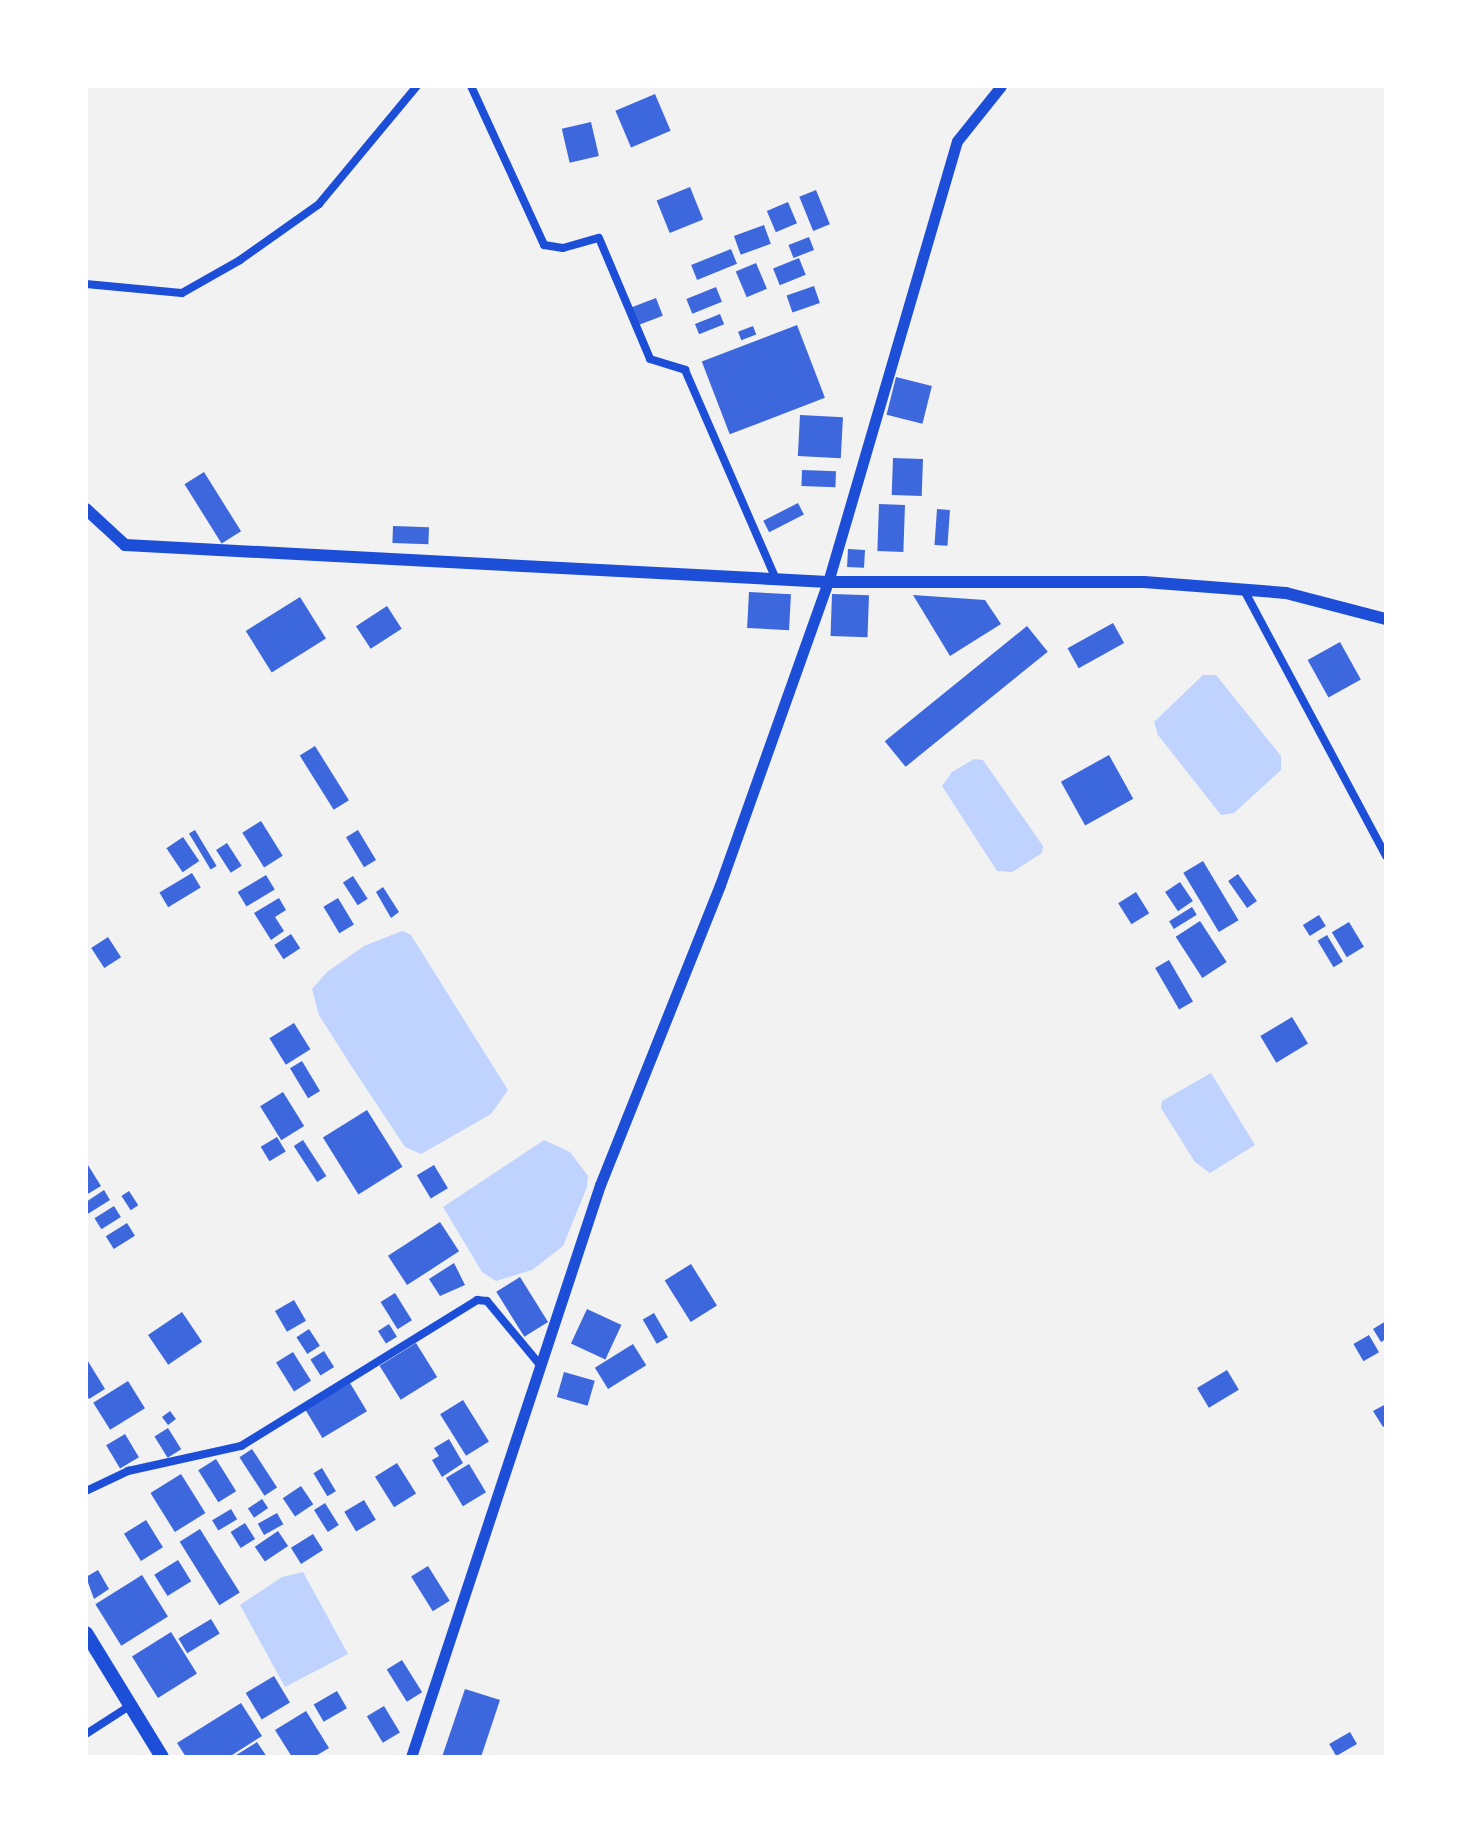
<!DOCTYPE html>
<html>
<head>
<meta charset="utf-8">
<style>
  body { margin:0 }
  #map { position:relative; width:1472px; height:1843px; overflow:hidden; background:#f2f2f2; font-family:"Titillium Web",sans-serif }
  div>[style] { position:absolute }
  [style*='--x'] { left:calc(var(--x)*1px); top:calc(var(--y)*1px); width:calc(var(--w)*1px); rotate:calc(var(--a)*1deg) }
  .water>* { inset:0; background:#bfd3fe }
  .building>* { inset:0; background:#3d67dc; transform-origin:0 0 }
  .minor>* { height:8px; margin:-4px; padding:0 4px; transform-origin:4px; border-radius:4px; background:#1d4ed8 }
  .tertiary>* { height:11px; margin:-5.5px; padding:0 5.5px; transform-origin:5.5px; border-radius:5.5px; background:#1d4ed8 }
  .secondary>* { height:12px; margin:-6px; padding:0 6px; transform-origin:6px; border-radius:6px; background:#1d4ed8 }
  .trunk>* { height:14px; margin:-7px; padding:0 7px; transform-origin:7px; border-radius:7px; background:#1d4ed8 }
  span { translate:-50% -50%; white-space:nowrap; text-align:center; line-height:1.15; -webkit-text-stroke:6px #fff; paint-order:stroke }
  .frame { position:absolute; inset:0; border:88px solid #fff; pointer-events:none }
</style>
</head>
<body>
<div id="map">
  <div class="water">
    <div style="clip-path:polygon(1203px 675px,1216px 675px,1281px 756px,1281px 770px,1234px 813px,1221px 815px,1158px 735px,1154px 722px)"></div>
    <div style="clip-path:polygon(974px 759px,983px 760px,1043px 846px,1042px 853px,1012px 872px,997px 871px,942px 786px,952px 772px)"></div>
    <div style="clip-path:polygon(402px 931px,411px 935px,508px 1090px,491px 1114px,421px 1154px,405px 1147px,352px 1067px,319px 1015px,312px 989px,327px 972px,364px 946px)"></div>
    <div style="clip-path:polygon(1211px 1073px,1255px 1145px,1210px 1173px,1195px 1162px,1161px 1108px,1162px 1101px)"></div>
    <div style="clip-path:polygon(544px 1140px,570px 1152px,588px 1176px,587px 1187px,563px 1246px,532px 1270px,496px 1281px,482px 1272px,443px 1207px)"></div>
    <div style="clip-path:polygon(303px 1572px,348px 1654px,285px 1687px,240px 1605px,282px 1577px)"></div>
  </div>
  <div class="building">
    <div style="left:655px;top:94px;width:40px;height:43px;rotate:67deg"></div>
    <div style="left:591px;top:122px;width:35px;height:30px;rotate:77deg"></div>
    <div style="left:690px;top:187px;width:35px;height:36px;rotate:68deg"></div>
    <div style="left:816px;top:190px;width:37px;height:18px;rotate:68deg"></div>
    <div style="left:788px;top:202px;width:23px;height:23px;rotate:67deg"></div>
    <div style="left:764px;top:225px;width:20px;height:32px;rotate:70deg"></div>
    <div style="left:809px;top:237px;width:14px;height:22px;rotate:69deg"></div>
    <div style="left:731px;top:249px;width:16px;height:43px;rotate:68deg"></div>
    <div style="left:799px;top:258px;width:18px;height:28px;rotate:68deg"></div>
    <div style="left:756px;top:263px;width:28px;height:22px;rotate:67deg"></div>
    <div style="left:814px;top:286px;width:18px;height:29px;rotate:71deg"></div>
    <div style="left:716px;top:287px;width:16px;height:32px;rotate:68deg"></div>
    <div style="left:656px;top:298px;width:19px;height:26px;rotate:69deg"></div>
    <div style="left:720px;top:314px;width:11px;height:27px;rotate:68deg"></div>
    <div style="left:797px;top:325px;width:78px;height:102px;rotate:69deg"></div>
    <div style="left:753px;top:326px;width:9px;height:16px;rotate:69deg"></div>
    <div style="left:896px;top:377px;width:37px;height:39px;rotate:14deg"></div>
    <div style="left:800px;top:415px;width:43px;height:41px;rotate:3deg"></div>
    <div style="left:893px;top:458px;width:30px;height:37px;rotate:2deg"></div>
    <div style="left:802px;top:470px;width:34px;height:16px;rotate:2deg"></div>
    <div style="left:204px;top:472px;width:70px;height:23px;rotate:58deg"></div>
    <div style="left:798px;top:503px;width:13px;height:39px;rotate:63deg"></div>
    <div style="left:879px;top:504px;width:26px;height:47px;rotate:2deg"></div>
    <div style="left:937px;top:509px;width:13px;height:36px;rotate:4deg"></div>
    <div style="left:393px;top:526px;width:36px;height:17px;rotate:2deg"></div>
    <div style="left:848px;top:549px;width:17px;height:18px;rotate:3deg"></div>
    <div style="left:749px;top:592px;width:42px;height:36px;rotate:3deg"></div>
    <div style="left:832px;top:594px;width:37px;height:42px;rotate:2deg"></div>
    <div style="clip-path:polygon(913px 595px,985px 600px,1001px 624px,950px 656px)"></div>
    <div style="left:300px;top:597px;width:49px;height:64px;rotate:58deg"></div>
    <div style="left:387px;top:606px;width:27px;height:37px;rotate:57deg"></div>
    <div style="left:1113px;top:623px;width:23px;height:52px;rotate:61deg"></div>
    <div style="left:1027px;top:626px;width:33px;height:183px;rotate:51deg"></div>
    <div style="left:1340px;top:642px;width:43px;height:37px;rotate:61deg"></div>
    <div style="left:315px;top:746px;width:64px;height:18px;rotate:58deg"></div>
    <div style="left:1109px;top:755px;width:50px;height:55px;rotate:61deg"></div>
    <div style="left:261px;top:821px;width:41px;height:22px;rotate:58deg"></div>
    <div style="left:195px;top:830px;width:42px;height:7px;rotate:59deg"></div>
    <div style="left:358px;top:830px;width:35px;height:14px;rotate:59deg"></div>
    <div style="left:183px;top:837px;width:29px;height:20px;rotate:56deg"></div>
    <div style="left:227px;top:843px;width:27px;height:13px;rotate:57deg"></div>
    <div style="left:1203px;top:861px;width:69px;height:23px;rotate:59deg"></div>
    <div style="left:192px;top:873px;width:17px;height:38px;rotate:59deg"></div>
    <div style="left:1238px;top:874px;width:33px;height:12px;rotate:55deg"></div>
    <div style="left:266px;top:875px;width:17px;height:33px;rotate:59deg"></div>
    <div style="left:353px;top:876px;width:27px;height:12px;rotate:57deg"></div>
    <div style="left:1180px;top:882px;width:23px;height:18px;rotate:56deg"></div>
    <div style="clip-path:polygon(383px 887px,399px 912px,391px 918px,376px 892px)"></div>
    <div style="left:1136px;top:892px;width:25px;height:21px;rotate:58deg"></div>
    <div style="clip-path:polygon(279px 898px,286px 910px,275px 917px,284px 931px,271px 940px,254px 913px)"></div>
    <div style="left:338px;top:898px;width:31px;height:17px;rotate:59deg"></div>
    <div style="left:1192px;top:907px;width:9px;height:27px;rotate:58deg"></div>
    <div style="left:1319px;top:915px;width:13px;height:19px;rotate:58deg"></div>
    <div style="left:1200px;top:921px;width:49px;height:29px;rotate:57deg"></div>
    <div style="left:1349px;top:922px;width:29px;height:20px;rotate:59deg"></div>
    <div style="left:291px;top:934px;width:17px;height:20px;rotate:57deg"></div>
    <div style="left:1327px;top:935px;width:31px;height:11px;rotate:59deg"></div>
    <div style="left:108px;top:937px;width:24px;height:20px;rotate:57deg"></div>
    <div style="left:1169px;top:960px;width:48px;height:16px;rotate:60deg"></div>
    <div style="left:1292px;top:1017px;width:31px;height:37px;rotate:59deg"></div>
    <div style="left:294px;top:1023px;width:31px;height:29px;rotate:58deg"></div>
    <div style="left:302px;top:1061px;width:35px;height:14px;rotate:59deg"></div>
    <div style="left:283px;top:1092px;width:40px;height:27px;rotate:58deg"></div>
    <div style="left:367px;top:1110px;width:67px;height:52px;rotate:58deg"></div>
    <div style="left:277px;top:1137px;width:17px;height:19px;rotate:59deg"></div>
    <div style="left:303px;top:1140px;width:43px;height:11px;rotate:57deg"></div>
    <div style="clip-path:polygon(86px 1162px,101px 1186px,86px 1195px)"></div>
    <div style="left:434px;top:1165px;width:27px;height:20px;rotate:59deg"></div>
    <div style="clip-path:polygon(104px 1190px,110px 1200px,86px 1215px,86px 1202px)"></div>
    <div style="left:129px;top:1191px;width:17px;height:9px;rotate:57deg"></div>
    <div style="left:114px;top:1206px;width:13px;height:23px;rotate:58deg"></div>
    <div style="left:440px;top:1222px;width:35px;height:62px;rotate:57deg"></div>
    <div style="left:127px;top:1223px;width:15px;height:25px;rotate:58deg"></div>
    <div style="clip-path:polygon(454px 1263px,465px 1285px,440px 1296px,429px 1279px)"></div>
    <div style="left:691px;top:1264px;width:49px;height:31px;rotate:58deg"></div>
    <div style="left:520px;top:1277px;width:53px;height:28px;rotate:58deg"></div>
    <div style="left:395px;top:1293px;width:32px;height:17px;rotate:58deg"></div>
    <div style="left:294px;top:1300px;width:24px;height:22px;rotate:60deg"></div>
    <div style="left:587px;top:1309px;width:38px;height:38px;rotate:25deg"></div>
    <div style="left:182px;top:1312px;width:36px;height:41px;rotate:56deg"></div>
    <div style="left:654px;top:1313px;width:28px;height:13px;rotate:60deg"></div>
    <div style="clip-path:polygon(1386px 1321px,1386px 1339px,1381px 1342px,1373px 1329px)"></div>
    <div style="left:389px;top:1324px;width:15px;height:13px;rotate:58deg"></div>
    <div style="left:309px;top:1329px;width:20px;height:15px;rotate:57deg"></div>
    <div style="left:1369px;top:1335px;width:20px;height:18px;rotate:60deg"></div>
    <div style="left:416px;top:1343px;width:40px;height:43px;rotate:58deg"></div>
    <div style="left:633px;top:1344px;width:25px;height:45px;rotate:58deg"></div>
    <div style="left:324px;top:1351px;width:19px;height:16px;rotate:58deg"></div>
    <div style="left:293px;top:1352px;width:34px;height:20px;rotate:58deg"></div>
    <div style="clip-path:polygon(86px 1358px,105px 1389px,89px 1399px,86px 1394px)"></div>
    <div style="left:1227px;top:1370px;width:23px;height:35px;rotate:59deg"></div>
    <div style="left:564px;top:1372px;width:32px;height:26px;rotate:16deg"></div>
    <div style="left:128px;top:1381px;width:32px;height:41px;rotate:58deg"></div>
    <div style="left:350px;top:1383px;width:33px;height:52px;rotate:59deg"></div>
    <div style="left:463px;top:1400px;width:49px;height:27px;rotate:58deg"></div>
    <div style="clip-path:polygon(1386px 1404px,1386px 1425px,1383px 1427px,1373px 1411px)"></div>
    <div style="left:170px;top:1411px;width:10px;height:10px;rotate:53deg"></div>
    <div style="left:168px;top:1428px;width:25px;height:16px;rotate:58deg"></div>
    <div style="left:125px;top:1434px;width:27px;height:22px;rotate:59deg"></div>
    <div style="clip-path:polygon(449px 1439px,463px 1463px,442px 1477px,432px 1460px,439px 1456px,434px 1448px)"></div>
    <div style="left:252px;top:1449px;width:46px;height:15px;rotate:57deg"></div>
    <div style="left:216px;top:1459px;width:38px;height:21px;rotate:58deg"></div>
    <div style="left:397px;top:1463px;width:36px;height:26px;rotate:58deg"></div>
    <div style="left:469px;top:1464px;width:33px;height:27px;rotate:59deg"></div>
    <div style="left:322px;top:1468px;width:27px;height:10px;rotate:59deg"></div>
    <div style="left:181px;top:1474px;width:46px;height:36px;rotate:58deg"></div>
    <div style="left:301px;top:1486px;width:22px;height:22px;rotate:56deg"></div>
    <div style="left:262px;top:1499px;width:11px;height:17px;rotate:56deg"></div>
    <div style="left:364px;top:1500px;width:23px;height:23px;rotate:59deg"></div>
    <div style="left:325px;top:1503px;width:26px;height:13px;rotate:58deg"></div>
    <div style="left:231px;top:1509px;width:12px;height:22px;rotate:59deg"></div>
    <div style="left:277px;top:1513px;width:13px;height:22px;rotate:61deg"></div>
    <div style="left:146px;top:1520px;width:32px;height:26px;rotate:58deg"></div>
    <div style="left:245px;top:1523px;width:19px;height:17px;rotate:58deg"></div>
    <div style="left:200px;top:1529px;width:75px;height:24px;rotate:58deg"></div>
    <div style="left:278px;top:1531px;width:18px;height:28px;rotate:56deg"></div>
    <div style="left:313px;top:1534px;width:19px;height:26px;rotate:58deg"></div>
    <div style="left:178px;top:1560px;width:25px;height:28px;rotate:58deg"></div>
    <div style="left:428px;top:1566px;width:41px;height:20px;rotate:58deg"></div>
    <div style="clip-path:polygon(98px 1570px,109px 1589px,94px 1599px,86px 1577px)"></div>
    <div style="left:142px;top:1575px;width:49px;height:55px;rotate:58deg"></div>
    <div style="left:211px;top:1619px;width:17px;height:38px;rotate:59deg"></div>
    <div style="left:171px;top:1632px;width:49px;height:46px;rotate:58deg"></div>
    <div style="left:402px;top:1660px;width:38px;height:18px;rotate:58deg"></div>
    <div style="left:274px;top:1676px;width:31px;height:33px;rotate:59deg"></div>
    <div style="clip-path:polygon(465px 1689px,500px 1700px,481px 1757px,442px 1757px)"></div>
    <div style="left:337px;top:1691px;width:20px;height:27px;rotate:60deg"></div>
    <div style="clip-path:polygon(241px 1703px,262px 1736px,229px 1757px,186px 1757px,177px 1743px)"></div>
    <div style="left:384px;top:1706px;width:31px;height:20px;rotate:59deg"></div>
    <div style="clip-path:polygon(306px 1711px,329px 1748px,314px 1757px,292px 1757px,275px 1730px)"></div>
    <div style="left:1350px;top:1732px;width:14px;height:24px;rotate:60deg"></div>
    <div style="clip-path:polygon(257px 1742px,267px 1757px,233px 1757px)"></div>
  </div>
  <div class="minor">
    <div style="--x:471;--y:86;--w:175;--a:65.3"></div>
    <div style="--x:544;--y:245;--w:19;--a:9"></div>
    <div style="--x:563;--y:248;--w:37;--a:-16"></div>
    <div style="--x:599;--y:238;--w:131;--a:67.1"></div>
    <div style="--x:650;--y:359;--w:37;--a:17"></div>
    <div style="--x:685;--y:370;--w:228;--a:66.5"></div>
    <div style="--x:86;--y:284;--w:96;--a:5.4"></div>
    <div style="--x:182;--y:293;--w:67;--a:-29.6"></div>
    <div style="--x:240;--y:260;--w:97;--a:-35.3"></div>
    <div style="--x:319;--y:204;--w:153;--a:-50.3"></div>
    <div style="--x:1244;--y:590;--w:302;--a:61.9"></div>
    <div style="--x:86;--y:1491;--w:47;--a:-25.5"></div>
    <div style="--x:128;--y:1471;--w:116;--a:-12.5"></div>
    <div style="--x:241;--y:1446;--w:278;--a:-31.7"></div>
    <div style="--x:477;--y:1300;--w:10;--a:6"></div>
    <div style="--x:487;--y:1301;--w:85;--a:50.3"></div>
    <div style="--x:86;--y:1734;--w:54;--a:-32.8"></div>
  </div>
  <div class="tertiary">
    <div style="--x:411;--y:1757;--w:602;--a:-71.72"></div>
    <div style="--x:600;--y:1185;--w:323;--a:-68.2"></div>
    <div style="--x:720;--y:885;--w:322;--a:-70.4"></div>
    <div style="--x:828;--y:582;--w:459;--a:-73.7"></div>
    <div style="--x:957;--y:141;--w:70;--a:-51.3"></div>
  </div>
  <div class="secondary">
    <div style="--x:86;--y:509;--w:53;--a:42.7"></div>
    <div style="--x:125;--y:545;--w:704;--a:3.01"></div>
    <div style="--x:828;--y:582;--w:316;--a:0"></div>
    <div style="--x:1144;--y:582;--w:142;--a:4.4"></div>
    <div style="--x:1286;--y:593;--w:103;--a:14.6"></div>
  </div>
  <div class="trunk">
    <div style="--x:86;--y:1633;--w:145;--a:58.5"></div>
  </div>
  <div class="frame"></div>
</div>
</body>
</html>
